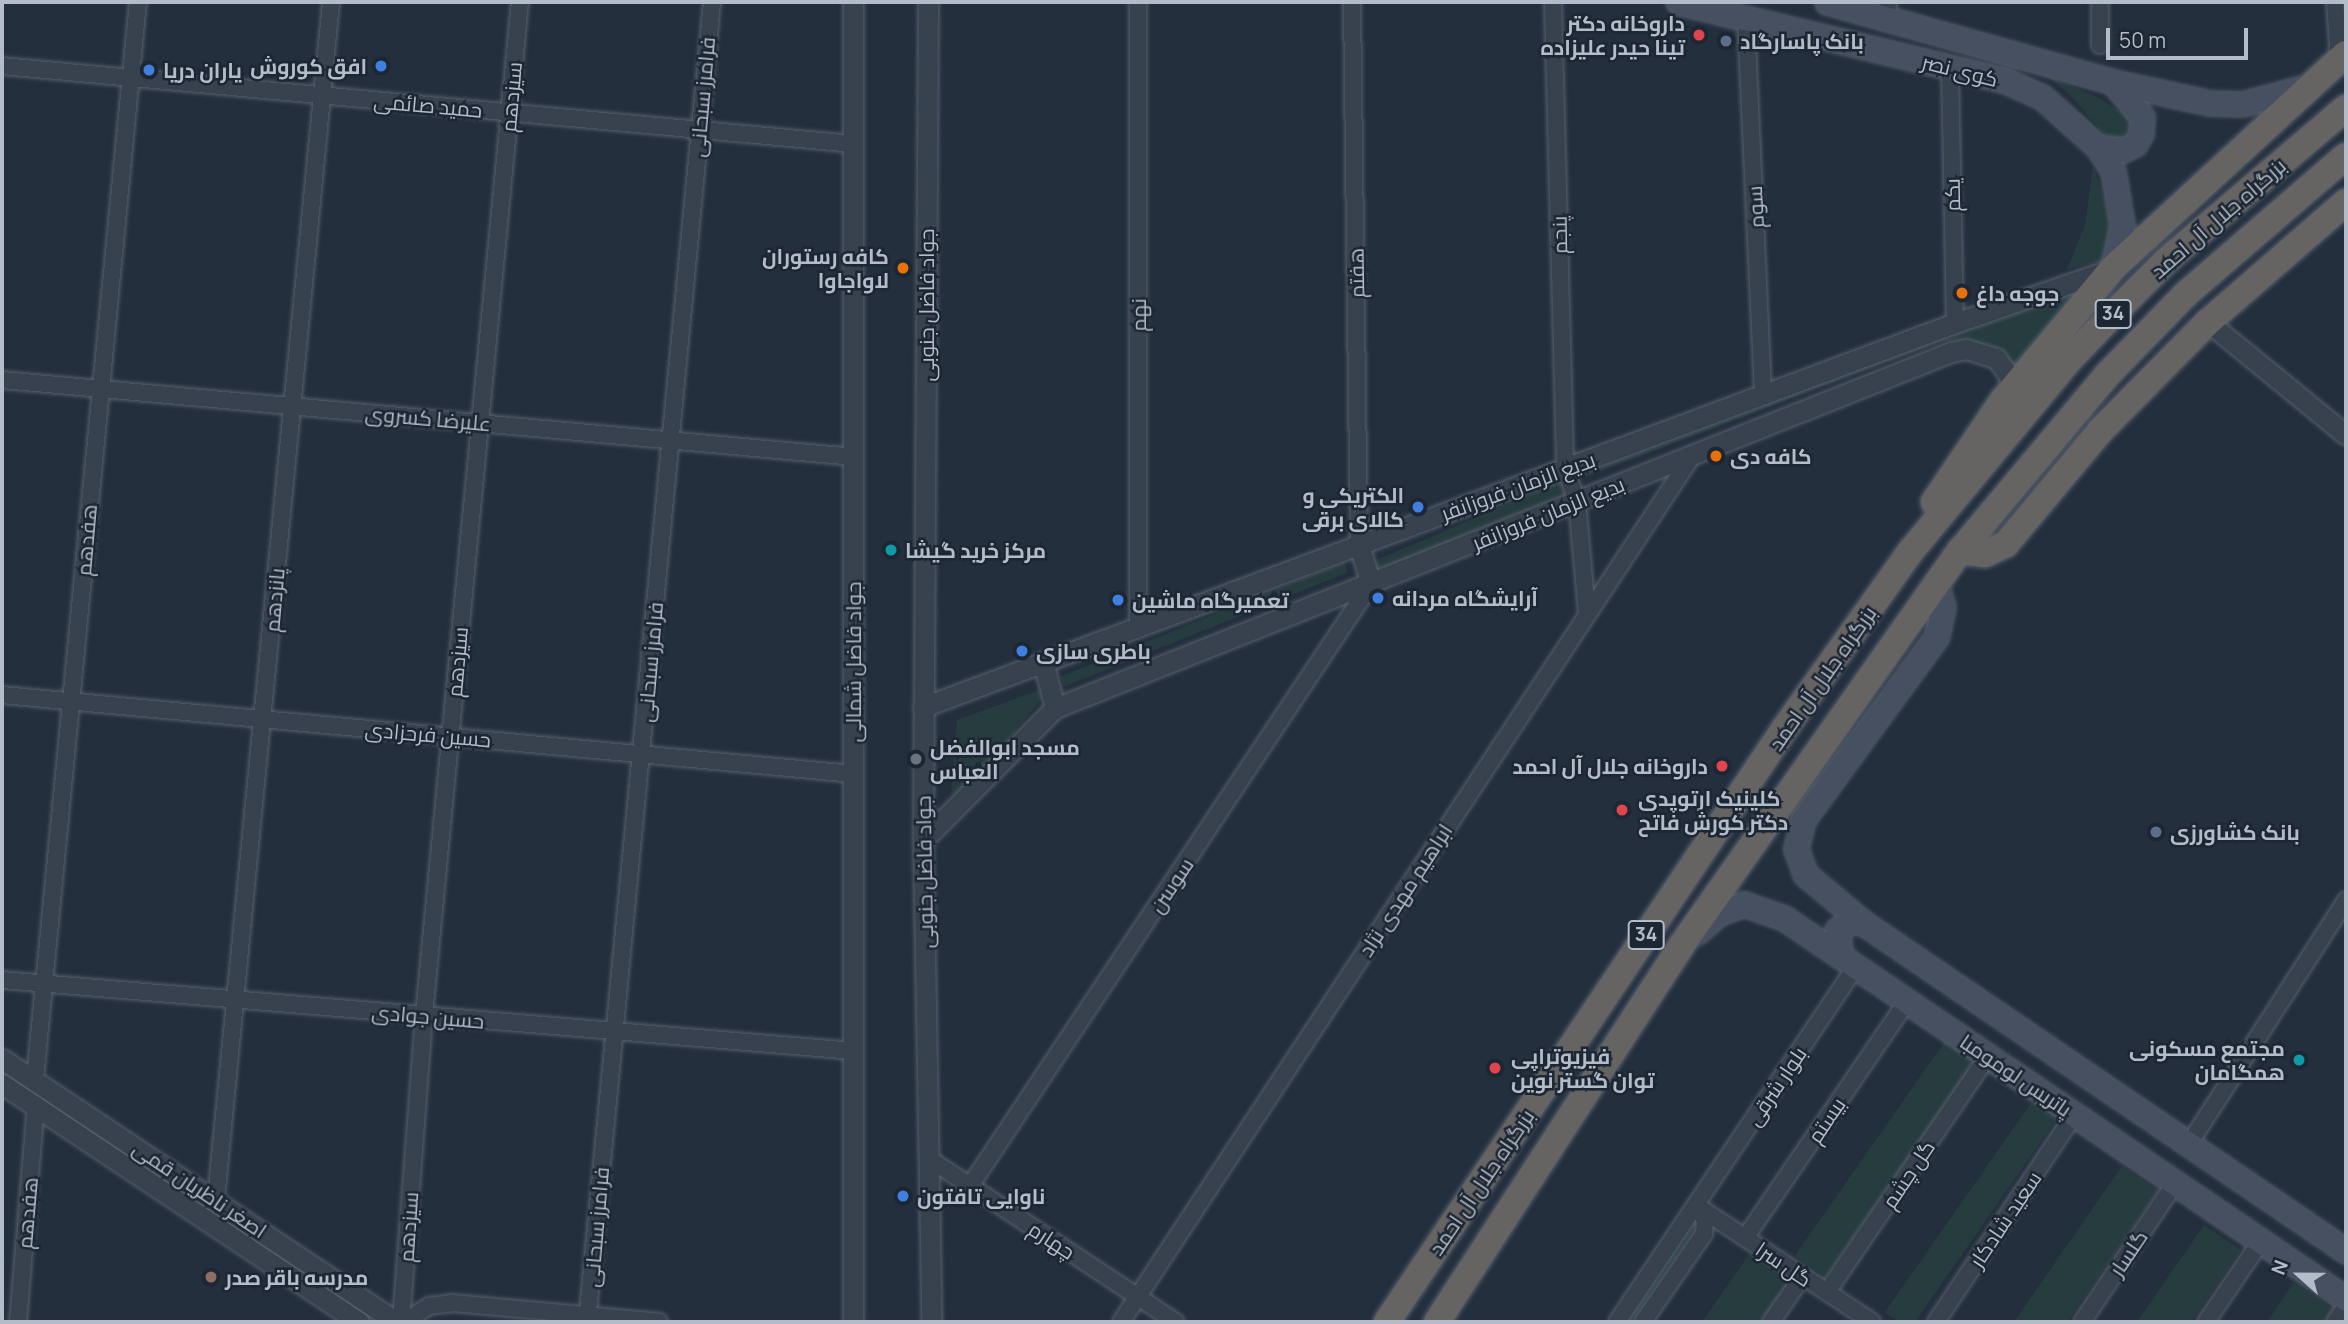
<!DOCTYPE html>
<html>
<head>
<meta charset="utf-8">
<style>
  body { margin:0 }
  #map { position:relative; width:2348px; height:1324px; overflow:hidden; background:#242f3e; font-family:Manrope,Cairo,sans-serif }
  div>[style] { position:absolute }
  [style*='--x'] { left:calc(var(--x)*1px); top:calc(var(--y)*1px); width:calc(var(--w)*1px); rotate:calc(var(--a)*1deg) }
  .green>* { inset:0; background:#263c3f; transform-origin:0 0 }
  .roads { filter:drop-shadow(0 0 2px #565f6c) drop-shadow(0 0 2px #565f6c) }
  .minor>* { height:16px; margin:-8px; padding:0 8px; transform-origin:8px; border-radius:8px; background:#38414e }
  .tertiary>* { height:19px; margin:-9.5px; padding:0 9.5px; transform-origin:9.5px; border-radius:9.5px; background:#38414e }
  .secondary>* { height:23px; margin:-11.5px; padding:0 11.5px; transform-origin:11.5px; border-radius:11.5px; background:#465061 }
  .trunk>* { height:26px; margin:-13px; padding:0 13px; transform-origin:13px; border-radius:13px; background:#656462 }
  .dots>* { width:19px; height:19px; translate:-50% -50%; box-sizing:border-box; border:4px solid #1d2633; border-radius:50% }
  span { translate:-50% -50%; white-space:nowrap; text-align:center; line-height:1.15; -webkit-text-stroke:5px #1d2633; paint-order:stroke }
  .shield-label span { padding:2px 5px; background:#1d2633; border:2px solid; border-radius:5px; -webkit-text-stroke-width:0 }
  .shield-label { font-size:19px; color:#b4bcc9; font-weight:700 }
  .poi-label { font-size:21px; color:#b4bcc9; font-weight:700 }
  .right { translate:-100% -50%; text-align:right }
  .left { translate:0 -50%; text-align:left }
  .street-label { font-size:21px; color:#b4bcc9 }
  .frame { position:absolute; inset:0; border:4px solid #b4bcc9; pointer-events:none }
  .north { position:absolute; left:2264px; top:1240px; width:70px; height:70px; -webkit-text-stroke:5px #1d2633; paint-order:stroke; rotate:291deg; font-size:19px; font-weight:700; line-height:28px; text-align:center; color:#b4bcc9 }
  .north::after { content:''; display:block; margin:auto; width:24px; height:32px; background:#b4bcc9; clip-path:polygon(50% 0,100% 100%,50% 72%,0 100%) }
  .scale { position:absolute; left:2106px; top:28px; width:142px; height:32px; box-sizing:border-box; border:4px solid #b4bcc9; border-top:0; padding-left:9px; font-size:21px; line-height:24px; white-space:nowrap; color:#b4bcc9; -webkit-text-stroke:5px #1d2633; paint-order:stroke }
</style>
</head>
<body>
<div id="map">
  <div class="green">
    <div style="clip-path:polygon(2039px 71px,2099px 98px,2129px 117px,2132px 127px,2115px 141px,2106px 136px,2066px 91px)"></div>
    <div style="clip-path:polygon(2093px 165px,2110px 215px,2107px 260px,2067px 269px,2085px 225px)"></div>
    <div style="clip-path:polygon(2057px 291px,2073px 296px,2014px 367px,1996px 348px,1967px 340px,1939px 342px,1586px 477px,1584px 465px)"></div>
    <div style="left:1560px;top:482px;width:13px;height:208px;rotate:67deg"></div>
    <div style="left:1344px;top:562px;width:11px;height:306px;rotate:68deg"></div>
    <div style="clip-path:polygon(1042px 689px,1046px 694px,958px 799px,951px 794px,957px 720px)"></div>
    <div style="left:1948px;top:1037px;width:37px;height:267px;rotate:35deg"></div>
    <div style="clip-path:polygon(2031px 1103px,2056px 1120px,1915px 1322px,1899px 1322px,1885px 1312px)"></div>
    <div style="clip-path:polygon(2122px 1166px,2158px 1191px,2067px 1322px,2014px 1322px)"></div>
    <div style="clip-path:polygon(1691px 1225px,1696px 1227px,1695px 1234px,1634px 1322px,1623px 1322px)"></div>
    <div style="clip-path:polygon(2204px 1225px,2241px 1250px,2191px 1322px,2137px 1322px)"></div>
    <div style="clip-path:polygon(1750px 1253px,1791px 1281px,1763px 1322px,1702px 1322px)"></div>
    <div style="clip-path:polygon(2294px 1282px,2335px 1310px,2326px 1322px,2267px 1322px)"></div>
  </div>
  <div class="roads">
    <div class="minor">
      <div style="--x:1138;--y:2;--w:625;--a:90"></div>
      <div style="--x:1352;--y:2;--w:543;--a:89.26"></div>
      <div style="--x:1553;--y:2;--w:466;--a:88.5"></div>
      <div style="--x:1565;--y:468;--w:35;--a:70"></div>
      <div style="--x:1577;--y:501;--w:113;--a:84.9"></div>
      <div style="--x:2335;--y:2;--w:58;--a:86.1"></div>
      <div style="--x:1887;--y:16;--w:14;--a:-86"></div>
      <div style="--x:1746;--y:19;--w:375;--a:87.4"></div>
      <div style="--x:2100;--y:45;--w:43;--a:-90"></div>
      <div style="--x:2;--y:66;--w:856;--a:5.23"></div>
      <div style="--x:1950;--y:67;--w:256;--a:88.9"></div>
      <div style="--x:2;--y:380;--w:855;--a:5.16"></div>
      <div style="--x:2;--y:695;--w:855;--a:5.3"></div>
      <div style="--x:2;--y:980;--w:855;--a:4.76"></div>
      <div style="--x:35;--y:1079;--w:1082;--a:-84.54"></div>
      <div style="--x:2189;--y:1144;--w:290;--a:-57.2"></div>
      <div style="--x:928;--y:1158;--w:297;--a:33.5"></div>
      <div style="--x:970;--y:1186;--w:723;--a:-56.33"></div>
      <div style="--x:216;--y:1199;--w:1203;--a:-84.51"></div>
      <div style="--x:1697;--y:1206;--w:210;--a:33.5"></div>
      <div style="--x:1745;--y:1238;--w:287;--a:-55.6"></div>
      <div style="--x:1827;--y:1292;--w:286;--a:-55.7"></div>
      <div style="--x:18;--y:1322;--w:218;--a:-85.3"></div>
      <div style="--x:401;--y:1322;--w:308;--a:-85.7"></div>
      <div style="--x:424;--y:1015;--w:1018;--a:-84.59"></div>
      <div style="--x:405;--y:1322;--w:29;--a:-34"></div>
      <div style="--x:429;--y:1306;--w:23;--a:-7"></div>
      <div style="--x:452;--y:1303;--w:208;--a:5.2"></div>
      <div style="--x:587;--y:1322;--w:1326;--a:-84.59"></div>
      <div style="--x:1121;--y:1322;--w:1034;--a:-56.6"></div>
      <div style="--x:1617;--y:1322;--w:428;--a:-56.1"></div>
      <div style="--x:1643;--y:1322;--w:107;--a:-55.3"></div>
      <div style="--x:1704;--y:1234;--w:13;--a:-86"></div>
      <div style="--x:1705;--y:1221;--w:17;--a:-118"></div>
      <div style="--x:1771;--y:1322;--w:56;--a:-55.2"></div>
      <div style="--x:1936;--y:1322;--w:249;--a:-56.3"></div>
      <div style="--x:2082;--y:1322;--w:167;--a:-56.2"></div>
      <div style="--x:2206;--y:1322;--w:98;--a:-55.8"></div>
      <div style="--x:2335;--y:1322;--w:19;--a:-55"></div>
    </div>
    <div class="tertiary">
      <div style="--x:928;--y:2;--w:838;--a:90.34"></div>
      <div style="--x:923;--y:840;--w:482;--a:89"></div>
      <div style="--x:2208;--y:322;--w:178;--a:39.3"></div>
      <div style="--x:1359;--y:545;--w:41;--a:72.9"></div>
      <div style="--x:1043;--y:662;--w:48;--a:75.4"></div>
      <div style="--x:923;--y:707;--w:1101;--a:-20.41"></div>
      <div style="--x:1955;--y:323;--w:166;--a:-19"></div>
      <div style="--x:923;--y:840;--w:187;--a:-45"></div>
      <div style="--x:1055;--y:708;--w:964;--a:-21.67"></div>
      <div style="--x:1951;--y:352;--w:15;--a:-11"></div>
      <div style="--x:1966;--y:349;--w:31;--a:17"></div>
      <div style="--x:1996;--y:358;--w:26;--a:54"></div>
      <div style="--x:2011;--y:379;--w:18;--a:109"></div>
      <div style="--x:2;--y:1059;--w:474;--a:33.7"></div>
      <div style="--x:2;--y:1084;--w:429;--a:33.7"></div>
      <div style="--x:853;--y:1322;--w:1320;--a:-90"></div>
    </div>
    <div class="secondary">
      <div style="--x:1678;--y:2;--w:337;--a:13.5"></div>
      <div style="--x:2006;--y:81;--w:39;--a:24"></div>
      <div style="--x:2042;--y:97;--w:75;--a:41.8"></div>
      <div style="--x:2098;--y:147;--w:28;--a:58"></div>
      <div style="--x:2113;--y:171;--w:55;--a:80.5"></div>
      <div style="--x:2122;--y:225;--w:44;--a:101.8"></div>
      <div style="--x:1827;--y:2;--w:297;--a:15.6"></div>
      <div style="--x:2113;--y:82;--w:99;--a:12.2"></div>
      <div style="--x:2210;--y:103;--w:32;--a:2"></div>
      <div style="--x:2242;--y:104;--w:66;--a:-14.9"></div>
      <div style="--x:2098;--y:147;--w:25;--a:7"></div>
      <div style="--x:2123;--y:150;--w:13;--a:-27"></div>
      <div style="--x:2135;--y:144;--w:13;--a:-61"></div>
      <div style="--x:2141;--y:133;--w:16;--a:-86"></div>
      <div style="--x:2142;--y:117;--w:45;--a:-129.6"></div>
      <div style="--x:1936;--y:584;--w:24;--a:73"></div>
      <div style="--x:1943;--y:607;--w:30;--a:102"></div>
      <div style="--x:1937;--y:636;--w:228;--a:126.1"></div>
      <div style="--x:1803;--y:820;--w:30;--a:104"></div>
      <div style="--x:1796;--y:849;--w:27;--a:70"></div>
      <div style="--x:1805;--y:874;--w:75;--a:40.1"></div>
      <div style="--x:1862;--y:922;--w:585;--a:34.21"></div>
      <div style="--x:1697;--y:932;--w:29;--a:-41"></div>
      <div style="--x:1719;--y:913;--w:27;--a:-20"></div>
      <div style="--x:1744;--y:904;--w:42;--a:19.3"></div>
      <div style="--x:1784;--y:918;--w:679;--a:34.13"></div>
      <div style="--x:1841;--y:956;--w:26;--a:-99"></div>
      <div style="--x:1837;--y:930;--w:15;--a:-32"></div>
      <div style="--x:1850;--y:922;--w:12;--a:0"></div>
    </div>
    <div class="trunk">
      <div style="--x:1934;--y:502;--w:123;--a:-55.9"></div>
      <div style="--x:2003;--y:400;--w:172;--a:-50.2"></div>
      <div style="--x:2113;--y:268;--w:316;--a:-42.6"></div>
      <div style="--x:1960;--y:551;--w:25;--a:7"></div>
      <div style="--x:1985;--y:554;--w:23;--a:-25"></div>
      <div style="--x:2006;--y:544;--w:147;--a:-50.2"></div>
      <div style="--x:2100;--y:431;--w:153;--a:-45.3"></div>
      <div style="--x:2208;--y:322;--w:183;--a:-41"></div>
      <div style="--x:1387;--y:1322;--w:715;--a:-56.18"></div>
      <div style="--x:1785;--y:728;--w:217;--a:-54.6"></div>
      <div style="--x:1911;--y:551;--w:249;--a:-50.4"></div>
      <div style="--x:2070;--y:359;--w:69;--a:-46.2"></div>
      <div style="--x:2118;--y:309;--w:68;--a:-45"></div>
      <div style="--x:2166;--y:261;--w:236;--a:-40.4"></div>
      <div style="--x:1437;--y:1322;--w:448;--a:-57"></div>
      <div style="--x:1681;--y:946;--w:484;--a:-54.8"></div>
      <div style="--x:1960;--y:551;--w:231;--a:-50.1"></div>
      <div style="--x:2108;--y:374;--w:112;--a:-45.7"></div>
      <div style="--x:2186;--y:294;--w:211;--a:-40.8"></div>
    </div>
  </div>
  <div class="dots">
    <div style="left:1699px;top:35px;background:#e0444e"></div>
    <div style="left:1726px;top:41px;background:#5c6f8a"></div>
    <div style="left:381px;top:66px;background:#3f7fe0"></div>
    <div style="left:149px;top:70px;background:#3f7fe0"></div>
    <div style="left:903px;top:268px;background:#e8710a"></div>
    <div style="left:1962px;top:293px;background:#e8710a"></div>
    <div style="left:1716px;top:456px;background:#e8710a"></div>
    <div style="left:1418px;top:507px;background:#3f7fe0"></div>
    <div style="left:891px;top:550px;background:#0f9aa8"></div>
    <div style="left:1378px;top:598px;background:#3f7fe0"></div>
    <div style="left:1118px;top:600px;background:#3f7fe0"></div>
    <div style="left:1022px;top:651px;background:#3f7fe0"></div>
    <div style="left:916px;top:759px;background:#6b7280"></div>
    <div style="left:1722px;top:766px;background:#e0444e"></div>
    <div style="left:1622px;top:810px;background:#e0444e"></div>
    <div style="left:2156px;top:832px;background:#5c6f8a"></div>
    <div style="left:2299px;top:1060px;background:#0f9aa8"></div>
    <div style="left:1495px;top:1068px;background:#e0444e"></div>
    <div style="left:903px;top:1196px;background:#3f7fe0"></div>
    <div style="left:211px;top:1277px;background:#8d6e63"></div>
  </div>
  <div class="shield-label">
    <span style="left:2113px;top:314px">34</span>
    <span style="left:1646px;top:935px">34</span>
  </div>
  <div class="poi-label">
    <span class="right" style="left:1685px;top:35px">داروخانه دکتر<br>تینا حیدر علیزاده</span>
    <span class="left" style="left:1740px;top:41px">بانک پاسارگاد</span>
    <span class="right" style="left:367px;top:66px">افق کوروش</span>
    <span class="left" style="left:163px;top:70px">یاران دریا</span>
    <span class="right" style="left:889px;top:268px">کافه رستوران<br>لاواجاوا</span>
    <span class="left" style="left:1976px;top:293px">جوجه داغ</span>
    <span class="left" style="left:1730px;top:456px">کافه دی</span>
    <span class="right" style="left:1404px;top:507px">الکتریکی و<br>کالای برقی</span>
    <span class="left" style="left:905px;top:550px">مرکز خرید گیشا</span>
    <span class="left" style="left:1392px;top:598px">آرایشگاه مردانه</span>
    <span class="left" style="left:1132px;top:600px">تعمیرگاه ماشین</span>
    <span class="left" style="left:1036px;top:651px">باطری سازی</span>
    <span class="left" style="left:930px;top:759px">مسجد ابوالفضل<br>العباس</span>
    <span class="right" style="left:1708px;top:766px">داروخانه جلال آل احمد</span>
    <span class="left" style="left:1638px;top:810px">کلینیک ارتوپدی<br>دکتر کورش فاتح</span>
    <span class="left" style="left:2170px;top:832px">بانک کشاورزی</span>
    <span class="right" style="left:2285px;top:1060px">مجتمع مسکونی<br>همگامان</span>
    <span class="left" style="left:1511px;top:1068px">فیزیوتراپی<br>توان گستر نوین</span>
    <span class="left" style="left:917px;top:1196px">ناوایی تافتون</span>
    <span class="left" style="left:225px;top:1277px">مدرسه باقر صدر</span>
  </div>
  <div class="street-label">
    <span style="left:1960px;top:70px;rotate:14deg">کوی نصر</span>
    <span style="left:511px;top:97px;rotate:-85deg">سیزدهم</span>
    <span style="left:702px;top:97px;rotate:-85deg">فرامرز سبحانی</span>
    <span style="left:428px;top:105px;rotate:5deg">حمید صائمی</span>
    <span style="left:1952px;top:195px;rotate:-91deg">یکم</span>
    <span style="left:1755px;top:207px;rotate:-93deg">سوم</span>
    <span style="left:2218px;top:218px;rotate:-41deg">بزرگراه جلال آل احمد</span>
    <span style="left:1559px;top:235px;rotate:-91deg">پنجم</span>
    <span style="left:1356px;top:273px;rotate:-91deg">هفتم</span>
    <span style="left:926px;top:305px;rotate:-90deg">جواد فاضل جنوبی</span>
    <span style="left:1138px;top:315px;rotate:-90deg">نهم</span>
    <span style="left:428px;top:418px;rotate:5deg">علیرضا کسروی</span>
    <span style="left:1518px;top:486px;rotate:-20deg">بدیع‌ الزمان فروزانفر</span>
    <span style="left:1548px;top:513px;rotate:-22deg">بدیع الزمان فروزانفر</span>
    <span style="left:86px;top:540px;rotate:-85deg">هفدهم</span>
    <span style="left:274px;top:600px;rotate:-85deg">پانزدهم</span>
    <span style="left:457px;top:662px;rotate:-85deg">سیزدهم</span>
    <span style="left:650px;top:662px;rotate:-85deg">فرامرز سبحانی</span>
    <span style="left:853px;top:662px;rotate:-90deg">جواد فاضل شمالی</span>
    <span style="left:1822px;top:678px;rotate:-55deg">بزرگراه جلال آل احمد</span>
    <span style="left:428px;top:734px;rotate:5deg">حسین فرحزادی</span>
    <span style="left:924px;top:872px;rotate:-91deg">جواد فاضل جنوبی</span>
    <span style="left:1171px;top:885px;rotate:-56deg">سوسن</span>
    <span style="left:1405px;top:890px;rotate:-57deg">ابراهیم مهدی نژاد</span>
    <span style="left:428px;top:1016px;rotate:5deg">حسین جوادی</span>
    <span style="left:2016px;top:1075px;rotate:34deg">پاتریس لومومبا</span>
    <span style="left:1776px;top:1086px;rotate:-56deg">بلوار شرقی</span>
    <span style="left:1826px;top:1120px;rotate:-56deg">بیستم</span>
    <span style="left:1908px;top:1174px;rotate:-56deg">گل چشم</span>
    <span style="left:1481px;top:1182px;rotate:-56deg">بزرگراه جلال آل احمد</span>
    <span style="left:200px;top:1189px;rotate:34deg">اصغر ناظریان قمی</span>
    <span style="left:27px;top:1213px;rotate:-85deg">هفدهم</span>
    <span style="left:2005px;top:1219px;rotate:-56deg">سعید شادکار</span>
    <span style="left:408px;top:1227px;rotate:-86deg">سیزدهم</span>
    <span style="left:596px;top:1227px;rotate:-85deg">فرامرز سبحانی</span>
    <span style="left:1052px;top:1240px;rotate:33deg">چهارم</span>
    <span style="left:2128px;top:1253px;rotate:-56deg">گلسار</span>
    <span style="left:1784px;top:1264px;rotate:34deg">گل سرا</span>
  </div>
  <div class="frame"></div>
  <div class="north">N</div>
  <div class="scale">50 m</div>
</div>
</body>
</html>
